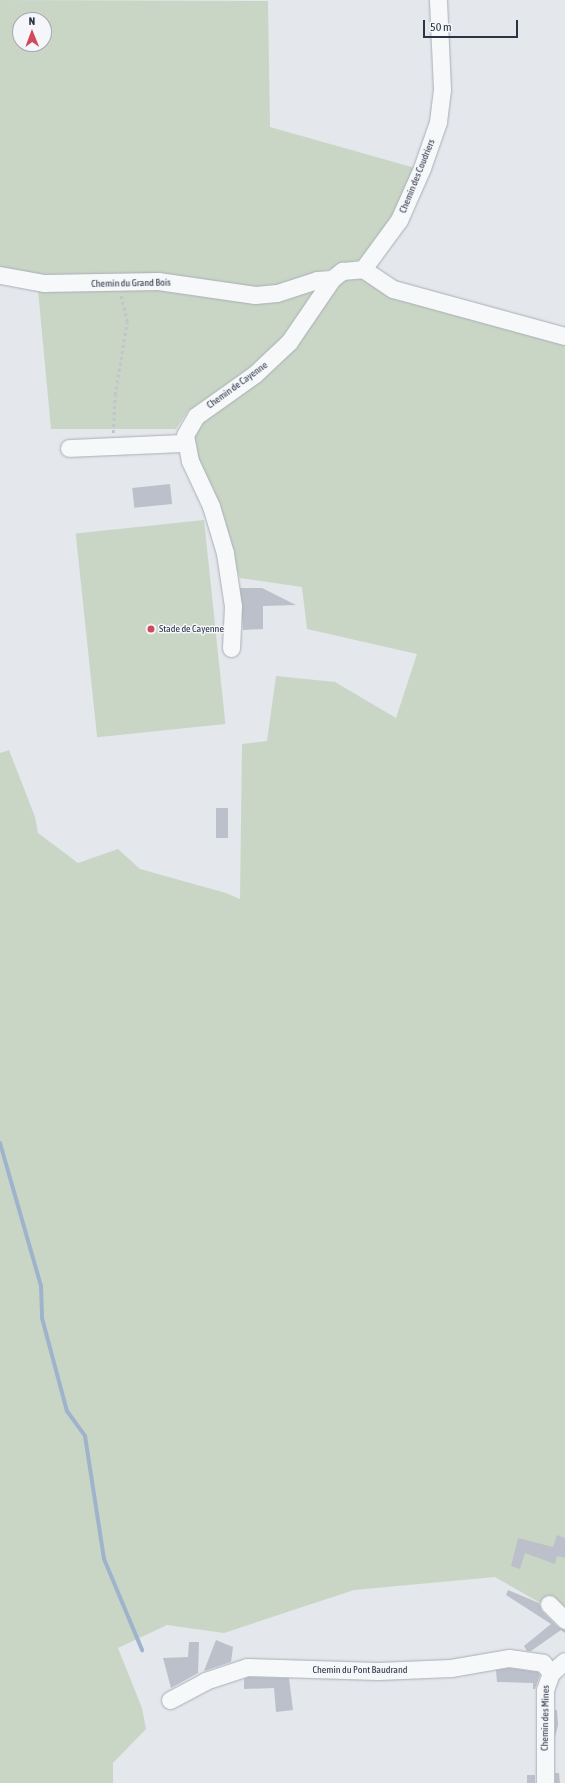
<!DOCTYPE html>
<html>
<head>
<meta charset="utf-8">
<style>
  body { margin:0 }
  #map { position:relative; width:565px; height:1783px; overflow:hidden; background:#e4e7ec; font-family:"Asap Condensed",sans-serif }
  div>[style] { position:absolute }
  [style*='--x'] { left:calc(var(--x)*1px); top:calc(var(--y)*1px); width:calc(var(--w)*1px); rotate:calc(var(--a)*1deg) }
  .green>* { inset:0; background:#c9d6c5; transform-origin:0 0 }
  .stream>* { height:4px; margin:-2px; padding:0 2px; transform-origin:2px; border-radius:2px; background:#9fb4cc }
  .building>* { inset:0; background:#bbc0ca; transform-origin:0 0 }
  .path>* { height:2.5px; margin-top:-1.25px; transform-origin:0; background:repeating-linear-gradient(90deg,#c2c5cb 0 3px,transparent 0 6px) }
  .roads { filter:drop-shadow(0 0 1px #a9aeb7) drop-shadow(0 0 1px #a9aeb7) }
  .minor>* { height:17px; margin:-8.5px; padding:0 8.5px; transform-origin:8.5px; border-radius:8.5px; background:#f7f8fa }
  .dots>* { width:11px; height:11px; translate:-50% -50%; box-sizing:border-box; border:2px solid #f4f6f9; border-radius:50% }
  span { translate:-50% -50%; white-space:nowrap; text-align:center; line-height:1.15; -webkit-text-stroke:3px #f4f6f9; paint-order:stroke }
  .street-label { font-size:10px; color:#2b3445 }
  .poi-label { font-size:10px; color:#2b3445 }
  .left { translate:0 -50%; text-align:left }
  .north { position:absolute; left:12px; top:12px; width:40px; height:40px; box-sizing:border-box; background:#f4f6f9; border:1px solid #a4a8b1; border-radius:50%; rotate:359deg; font-size:11px; font-weight:700; line-height:16px; text-align:center; color:#2b3445 }
  .north::after { content:''; display:block; margin:auto; width:14px; height:18px; background:#d1495b; clip-path:polygon(50% 0,100% 100%,50% 72%,0 100%) }
  .scale { position:absolute; left:423px; top:20px; width:95px; height:18px; box-sizing:border-box; border:2px solid #2b3445; border-top:0; padding-left:5px; font-size:12px; line-height:14px; white-space:nowrap; color:#2b3445; -webkit-text-stroke:3px #f4f6f9; paint-order:stroke }
</style>
</head>
<body>
<div id="map">
  <div class="green">
    <div style="clip-path:polygon(evenodd,0 0,268px 1px,270px 127px,415px 168px,389px 224px,365px 258px,282px 284px,254px 288px,39px 277px,0 269px,0 0,20px 20px,44px 20px,44px 44px,20px 44px,20px 20px)"></div>
    <div style="clip-path:polygon(347px 277px,359px 277px,565px 342px,565px 1617px,495px 1577px,354px 1590px,224px 1633px,167px 1625px,118px 1648px,142px 1708px,146px 1729px,113px 1763px,113px 1783px,0 1783px,0 753px,9px 750px,35px 817px,38px 833px,78px 863px,118px 849px,140px 869px,226px 893px,240px 899px,242px 744px,267px 741px,276px 676px,335px 682px,396px 718px,417px 654px,307px 629px,302px 587px,240px 578px,202px 472px,193px 455px,193px 429px,338px 282px)"></div>
    <div style="clip-path:polygon(313px 288px,316px 290px,274px 349px,250px 370px,188px 411px,176px 429px,51px 429px,38px 290px)"></div>
    <div style="left:204px;top:520px;width:205px;height:129px;rotate:84deg"></div>
  </div>
  <div class="stream">
    <div style="--x:0;--y:1143;--w:149;--a:74"></div>
    <div style="--x:41;--y:1286;--w:32;--a:88"></div>
    <div style="--x:42;--y:1318;--w:96;--a:75"></div>
    <div style="--x:67;--y:1411;--w:31;--a:54"></div>
    <div style="--x:85;--y:1436;--w:124;--a:81.2"></div>
    <div style="--x:104;--y:1559;--w:99;--a:67.3"></div>
  </div>
  <div class="building">
    <div style="left:170px;top:484px;width:20px;height:38px;rotate:84deg"></div>
    <div style="clip-path:polygon(240px 588px,262px 588px,296px 605px,263px 606px,263px 629px,243px 630px)"></div>
    <div style="left:216px;top:808px;width:12px;height:30px"></div>
    <div style="clip-path:polygon(557px 1535px,565px 1538px,565px 1558px,557px 1556px,555px 1564px,525px 1553px,520px 1569px,511px 1566px,518px 1538px,553px 1547px)"></div>
    <div style="clip-path:polygon(508px 1590px,539px 1603px,542px 1611px,558px 1627px,565px 1630px,565px 1633px,561px 1630px,531px 1651px,527px 1651px,524px 1646px,551px 1624px,506px 1595px)"></div>
    <div style="clip-path:polygon(216px 1640px,233px 1647px,231px 1662px,204px 1671px)"></div>
    <div style="clip-path:polygon(189px 1642px,199px 1642px,198px 1673px,171px 1688px,163px 1658px,188px 1657px)"></div>
    <div style="clip-path:polygon(509px 1668px,538px 1672px,540px 1675px,535px 1689px,533px 1689px,533px 1683px,497px 1682px,496px 1670px)"></div>
    <div style="clip-path:polygon(248px 1677px,289px 1678px,293px 1710px,276px 1712px,274px 1688px,244px 1689px,244px 1679px)"></div>
    <div style="clip-path:polygon(555px 1710px,557px 1710px,558px 1725px,555px 1737px)"></div>
    <div style="clip-path:polygon(555px 1773px,559px 1773px,560px 1783px,555px 1783px)"></div>
    <div style="left:527px;top:1775px;width:8px;height:8px"></div>
  </div>
  <div class="path">
    <div style="--x:113;--y:433;--w:38;--a:-87"></div>
    <div style="--x:115;--y:395;--w:74;--a:-80.7"></div>
    <div style="--x:127;--y:322;--w:27;--a:-103"></div>
  </div>
  <div class="roads">
    <div class="minor">
      <div style="--x:363;--y:269;--w:61;--a:-53.7"></div>
      <div style="--x:399;--y:220;--w:57;--a:-66.1"></div>
      <div style="--x:422;--y:168;--w:49;--a:-70.8"></div>
      <div style="--x:438;--y:122;--w:33;--a:-83"></div>
      <div style="--x:442;--y:89;--w:89;--a:-92.6"></div>
      <div style="--x:0;--y:275;--w:45;--a:10.3"></div>
      <div style="--x:44;--y:283;--w:114;--a:-1"></div>
      <div style="--x:158;--y:281;--w:98;--a:8.2"></div>
      <div style="--x:255;--y:295;--w:22;--a:-5"></div>
      <div style="--x:277;--y:293;--w:42;--a:-18"></div>
      <div style="--x:317;--y:280;--w:15;--a:-4"></div>
      <div style="--x:69;--y:448;--w:116;--a:-2.5"></div>
      <div style="--x:231;--y:648;--w:42;--a:-87.3"></div>
      <div style="--x:233;--y:606;--w:54;--a:-98.6"></div>
      <div style="--x:225;--y:553;--w:49;--a:-106.6"></div>
      <div style="--x:211;--y:506;--w:50;--a:-115"></div>
      <div style="--x:190;--y:461;--w:26;--a:-101"></div>
      <div style="--x:185;--y:435;--w:22;--a:-60"></div>
      <div style="--x:196;--y:416;--w:72;--a:-35.4"></div>
      <div style="--x:255;--y:374;--w:47;--a:-43.3"></div>
      <div style="--x:289;--y:342;--w:76;--a:-55.7"></div>
      <div style="--x:332;--y:279;--w:13;--a:-39"></div>
      <div style="--x:342;--y:271;--w:21;--a:-5"></div>
      <div style="--x:363;--y:269;--w:36;--a:34"></div>
      <div style="--x:393;--y:289;--w:178;--a:15.3"></div>
      <div style="--x:549;--y:1604;--w:23;--a:45"></div>
      <div style="--x:170;--y:1700;--w:40;--a:-28"></div>
      <div style="--x:205;--y:1681;--w:44;--a:-18.4"></div>
      <div style="--x:247;--y:1667;--w:131;--a:1.7"></div>
      <div style="--x:378;--y:1671;--w:73;--a:-2.4"></div>
      <div style="--x:451;--y:1668;--w:59;--a:-9.8"></div>
      <div style="--x:509;--y:1658;--w:34;--a:8"></div>
      <div style="--x:543;--y:1663;--w:13;--a:51"></div>
      <div style="--x:545;--y:1783;--w:93;--a:-90"></div>
      <div style="--x:545;--y:1690;--w:18;--a:-71"></div>
      <div style="--x:551;--y:1673;--w:18;--a:-41"></div>
    </div>
  </div>
  <div class="dots">
    <div style="left:151px;top:629px;background:#d1495b"></div>
  </div>
  <div class="street-label">
    <span style="left:417px;top:176px;rotate:-68deg">Chemin des Coudriers</span>
    <span style="left:131px;top:283px;rotate:-1deg">Chemin du Grand Bois</span>
    <span style="left:237px;top:385px;rotate:-36deg">Chemin de Cayenne</span>
    <span style="left:360px;top:1670px">Chemin du Pont Baudrand</span>
    <span style="left:545px;top:1718px;rotate:-89deg">Chemin des Mines</span>
  </div>
  <div class="poi-label">
    <span class="left" style="left:159px;top:629px">Stade de Cayenne</span>
  </div>
  <div class="north">N</div>
  <div class="scale">50 m</div>
</div>
</body>
</html>
